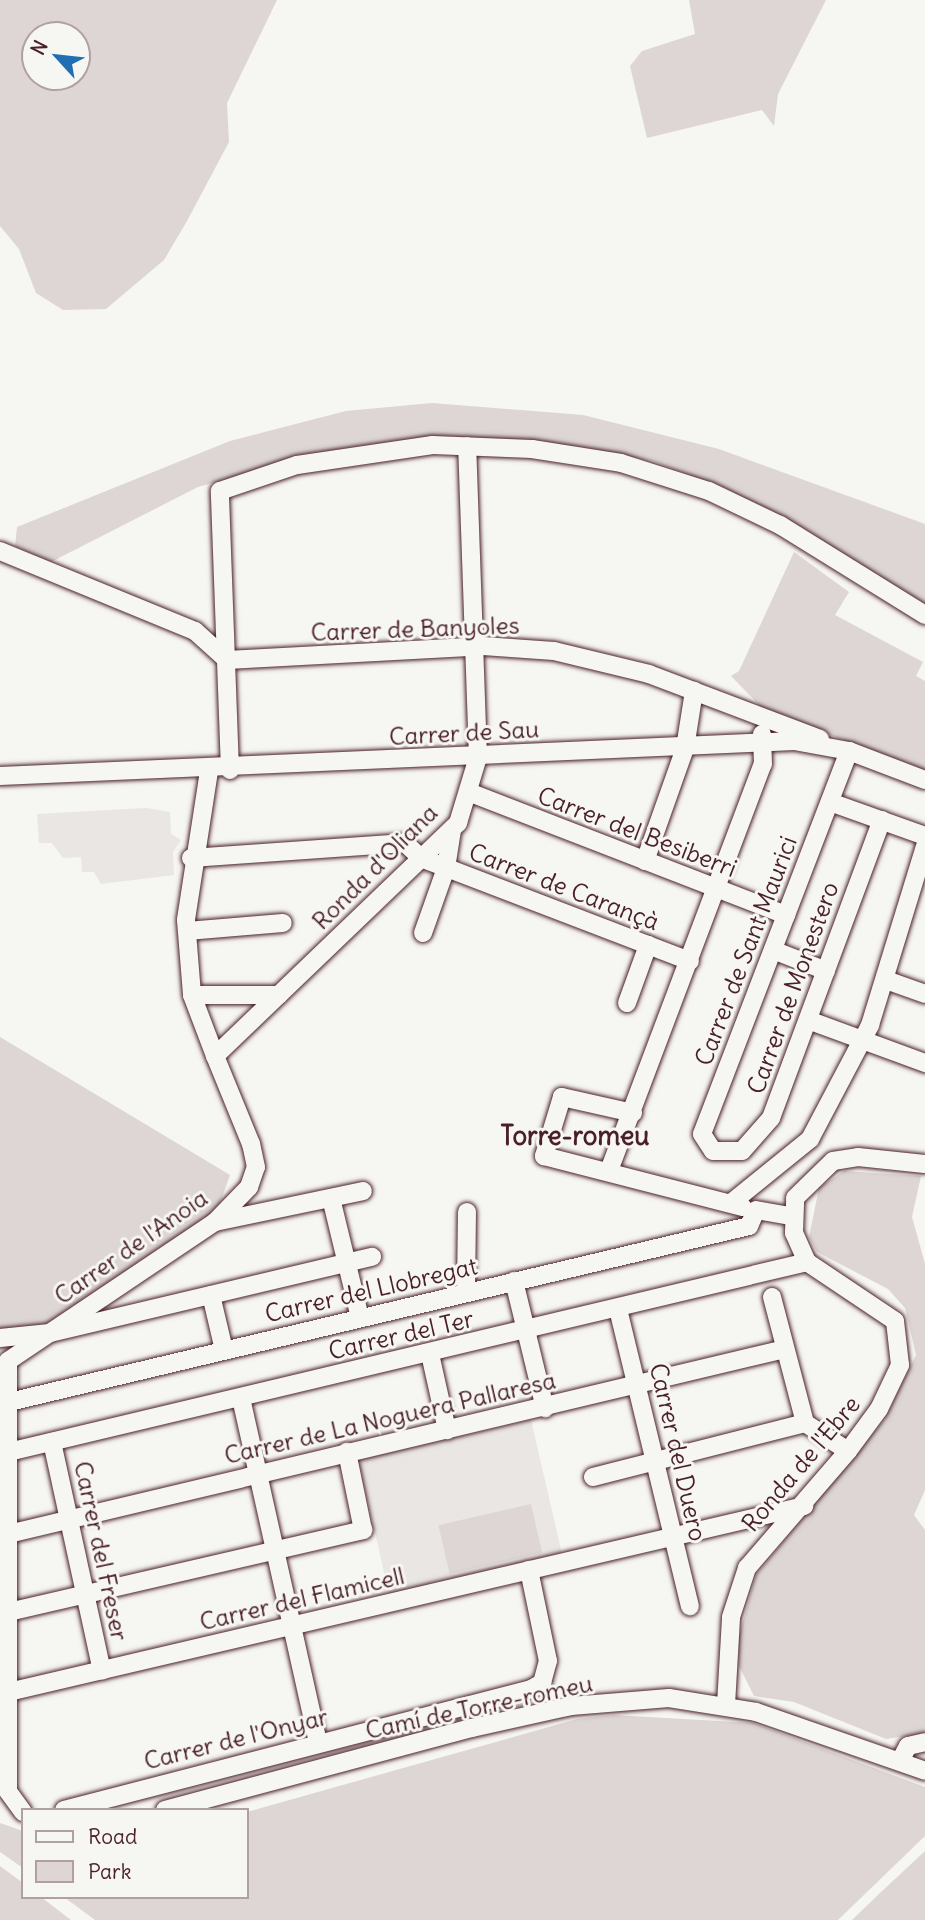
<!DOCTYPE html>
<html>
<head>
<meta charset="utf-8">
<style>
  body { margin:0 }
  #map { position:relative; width:925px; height:1920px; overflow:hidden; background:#f6f6f2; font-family:Delius,sans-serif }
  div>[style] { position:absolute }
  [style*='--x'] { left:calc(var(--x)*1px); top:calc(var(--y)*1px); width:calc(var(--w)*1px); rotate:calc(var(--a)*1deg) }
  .built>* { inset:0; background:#e9e6e3 }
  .green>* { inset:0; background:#ddd6d5; transform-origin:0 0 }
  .roads { filter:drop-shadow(0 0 2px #4a1f2b) drop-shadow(0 0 2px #4a1f2b) }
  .minor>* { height:18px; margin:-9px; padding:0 9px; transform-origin:9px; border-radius:9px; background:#f6f6f2 }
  span { translate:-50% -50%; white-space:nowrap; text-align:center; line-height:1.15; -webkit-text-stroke:6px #f6f6f2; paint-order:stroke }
  .street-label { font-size:24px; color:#4a1f2b }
  .neighbourhood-label { font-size:26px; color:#4a1f2b; font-weight:700 }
  .legend { position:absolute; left:21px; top:1808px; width:228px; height:91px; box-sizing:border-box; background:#f6f6f2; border:2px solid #b1a0a2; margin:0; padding:9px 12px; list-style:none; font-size:21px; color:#4a1f2b }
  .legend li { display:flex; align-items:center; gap:14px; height:35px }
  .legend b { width:35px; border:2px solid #b1a0a2 }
  .north { position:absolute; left:21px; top:21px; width:70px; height:70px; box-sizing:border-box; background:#f6f6f2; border:2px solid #b1a0a2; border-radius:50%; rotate:297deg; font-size:19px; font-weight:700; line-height:28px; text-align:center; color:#4a1f2b }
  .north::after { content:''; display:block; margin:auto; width:24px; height:32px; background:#1f6fb2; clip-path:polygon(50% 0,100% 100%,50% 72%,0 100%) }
</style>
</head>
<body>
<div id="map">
  <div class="built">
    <div style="clip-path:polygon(146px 808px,170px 812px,171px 834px,181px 840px,173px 852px,174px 875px,101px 884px,94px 872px,82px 872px,81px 857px,63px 858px,52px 843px,39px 843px,37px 814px)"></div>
    <div style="clip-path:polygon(531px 1420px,562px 1554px,389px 1594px,360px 1466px,363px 1459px)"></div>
  </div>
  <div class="green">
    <div style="clip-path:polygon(evenodd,0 0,277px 0,227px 103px,229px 142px,187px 221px,164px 260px,106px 309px,63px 310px,36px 293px,19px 249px,0 226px,0 0,35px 35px,77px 35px,77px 77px,35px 77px,35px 35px)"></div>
    <div style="clip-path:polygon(689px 0,826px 0,778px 94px,774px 126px,762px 110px,647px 138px,630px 66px,642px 51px,695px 34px)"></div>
    <div style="clip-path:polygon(432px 403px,583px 415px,719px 449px,925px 524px,925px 604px,706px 481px,653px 461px,576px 446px,435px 440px,261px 469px,198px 487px,51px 562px,15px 546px,17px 527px,230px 441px,346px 411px)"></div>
    <div style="clip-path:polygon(794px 552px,849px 592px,835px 615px,923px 662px,916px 676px,925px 681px,925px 773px,761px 707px,731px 676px,739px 671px)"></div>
    <div style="clip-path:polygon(0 1037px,230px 1175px,219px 1206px,197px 1226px,41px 1329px,0 1332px)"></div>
    <div style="clip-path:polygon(844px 1171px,921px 1176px,912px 1217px,925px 1264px,925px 1490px,914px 1515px,925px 1530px,925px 1733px,886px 1739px,794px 1702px,754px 1696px,739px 1666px,739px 1636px,756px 1575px,885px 1419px,916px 1355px,905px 1308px,888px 1289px,817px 1252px,809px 1237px,819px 1188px)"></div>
    <div style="left:531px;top:1504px;width:50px;height:95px;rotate:77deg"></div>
    <div style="clip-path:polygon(614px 1715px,753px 1723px,925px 1787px,925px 1836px,838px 1920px,95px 1920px,64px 1897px,247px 1897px,247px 1812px,577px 1719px)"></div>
    <div style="clip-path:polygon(0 1823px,23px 1831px,23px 1868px,0 1852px)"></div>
    <div style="clip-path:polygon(925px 1851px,925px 1920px,852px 1920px,880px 1893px)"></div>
    <div style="clip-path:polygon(0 1866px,23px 1883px,23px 1897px,41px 1897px,71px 1920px,0 1920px)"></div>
  </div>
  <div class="roads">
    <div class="minor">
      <div style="--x:0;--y:551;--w:211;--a:22.3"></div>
      <div style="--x:195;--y:631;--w:43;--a:42.2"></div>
      <div style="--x:227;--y:660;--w:256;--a:-3.1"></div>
      <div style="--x:483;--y:646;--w:71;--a:4"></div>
      <div style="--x:554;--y:651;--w:98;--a:13.6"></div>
      <div style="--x:649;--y:674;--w:183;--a:20.8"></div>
      <div style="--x:849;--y:751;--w:410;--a:111"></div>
      <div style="--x:702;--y:1134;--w:20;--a:57"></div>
      <div style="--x:713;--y:1151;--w:29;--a:0"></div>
      <div style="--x:742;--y:1151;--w:44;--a:-48.7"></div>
      <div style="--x:771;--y:1118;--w:318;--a:-69.6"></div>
      <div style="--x:230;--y:770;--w:279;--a:-92.1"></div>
      <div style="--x:220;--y:491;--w:81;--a:-18.7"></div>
      <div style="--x:297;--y:465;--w:137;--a:-8.4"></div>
      <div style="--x:433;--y:445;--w:99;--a:2.3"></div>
      <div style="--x:532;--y:449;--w:90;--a:8.9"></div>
      <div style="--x:621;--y:463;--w:92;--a:17.7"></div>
      <div style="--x:709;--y:491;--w:79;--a:25.6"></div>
      <div style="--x:780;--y:525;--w:171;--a:31.8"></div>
      <div style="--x:209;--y:771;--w:151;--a:98.8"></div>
      <div style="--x:186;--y:920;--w:75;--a:85.4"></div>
      <div style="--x:192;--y:995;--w:65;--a:69.3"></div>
      <div style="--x:0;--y:776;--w:795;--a:-2.52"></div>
      <div style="--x:794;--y:741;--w:56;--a:10.3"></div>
      <div style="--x:849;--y:751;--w:81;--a:20.9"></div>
      <div style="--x:471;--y:793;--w:338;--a:21.2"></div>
      <div style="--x:830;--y:802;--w:101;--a:19.7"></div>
      <div style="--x:191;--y:858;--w:215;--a:-4"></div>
      <div style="--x:405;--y:843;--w:22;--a:43"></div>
      <div style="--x:421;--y:858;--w:288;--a:21"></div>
      <div style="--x:645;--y:861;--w:120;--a:-70.5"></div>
      <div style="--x:685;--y:748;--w:58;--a:-81"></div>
      <div style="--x:187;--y:931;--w:96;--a:-4.8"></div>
      <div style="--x:423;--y:933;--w:69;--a:-70.5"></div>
      <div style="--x:446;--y:868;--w:39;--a:-81"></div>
      <div style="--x:773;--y:950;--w:57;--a:21.6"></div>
      <div style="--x:886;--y:980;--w:41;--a:19.7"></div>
      <div style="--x:192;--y:995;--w:87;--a:0"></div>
      <div style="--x:627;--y:1003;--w:62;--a:-70.1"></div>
      <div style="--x:808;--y:1020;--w:125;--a:20.2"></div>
      <div style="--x:633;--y:1113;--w:73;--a:-167.3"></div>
      <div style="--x:562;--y:1097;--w:62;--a:107"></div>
      <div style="--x:544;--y:1156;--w:205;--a:14.4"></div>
      <div style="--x:610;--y:1168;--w:432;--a:-69.3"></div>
      <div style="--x:763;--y:764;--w:30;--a:-92"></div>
      <div style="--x:331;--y:1198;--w:123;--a:76.4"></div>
      <div style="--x:731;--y:1203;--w:102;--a:-39"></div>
      <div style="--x:810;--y:1139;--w:129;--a:-62.2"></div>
      <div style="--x:870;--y:1025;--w:187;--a:-72.9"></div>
      <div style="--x:215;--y:1222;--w:151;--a:-11.8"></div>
      <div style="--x:514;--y:1281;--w:131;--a:76.3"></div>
      <div style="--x:466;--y:1292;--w:80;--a:-89.3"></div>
      <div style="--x:211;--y:1295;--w:57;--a:76.7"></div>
      <div style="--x:772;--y:1297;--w:130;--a:75.3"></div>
      <div style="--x:618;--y:1309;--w:306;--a:76.4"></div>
      <div style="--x:0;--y:1338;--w:50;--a:-5.7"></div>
      <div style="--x:50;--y:1333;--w:331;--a:-13.3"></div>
      <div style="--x:430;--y:1354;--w:78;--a:77.4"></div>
      <div style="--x:241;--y:1398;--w:353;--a:77.4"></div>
      <div style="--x:5;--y:1403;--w:765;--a:-13.38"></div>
      <div style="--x:749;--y:1226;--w:17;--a:-66"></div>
      <div style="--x:756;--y:1210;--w:36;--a:10"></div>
      <div style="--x:805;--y:1423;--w:51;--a:33.1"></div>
      <div style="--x:52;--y:1442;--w:234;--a:77.7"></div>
      <div style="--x:0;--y:1454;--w:830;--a:-13.38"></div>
      <div style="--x:593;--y:1477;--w:219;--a:-14.3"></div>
      <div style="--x:0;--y:1536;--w:807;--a:-13.4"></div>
      <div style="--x:0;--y:1614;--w:373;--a:-13"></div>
      <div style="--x:363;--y:1530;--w:80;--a:-101.6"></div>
      <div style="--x:0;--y:1694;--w:826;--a:-13.16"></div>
      <div style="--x:726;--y:1705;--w:88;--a:-86.7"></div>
      <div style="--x:731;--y:1617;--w:52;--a:-71.9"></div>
      <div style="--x:747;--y:1568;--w:155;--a:-49.2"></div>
      <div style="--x:848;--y:1451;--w:52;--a:-53.6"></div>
      <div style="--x:879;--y:1409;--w:49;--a:-64.5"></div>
      <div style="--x:900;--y:1365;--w:44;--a:-96.5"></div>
      <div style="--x:895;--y:1321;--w:106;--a:-146.2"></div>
      <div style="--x:807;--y:1262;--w:32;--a:-114"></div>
      <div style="--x:794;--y:1233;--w:35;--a:-88"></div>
      <div style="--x:795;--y:1198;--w:53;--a:-44.2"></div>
      <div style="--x:833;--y:1161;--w:25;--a:-9"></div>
      <div style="--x:858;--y:1157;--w:67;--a:6"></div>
      <div style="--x:900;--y:1761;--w:17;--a:-62"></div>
      <div style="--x:908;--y:1746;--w:17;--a:-13"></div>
      <div style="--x:64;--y:1810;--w:482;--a:-14.5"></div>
      <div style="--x:531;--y:1689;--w:13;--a:-29"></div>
      <div style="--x:542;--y:1683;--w:23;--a:-75"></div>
      <div style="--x:548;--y:1661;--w:93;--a:-101.8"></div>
      <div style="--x:165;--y:1810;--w:318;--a:-15"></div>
      <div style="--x:472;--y:1728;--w:101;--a:-12.5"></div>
      <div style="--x:571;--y:1706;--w:98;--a:-4.7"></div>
      <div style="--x:669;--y:1698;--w:88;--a:9.1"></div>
      <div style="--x:756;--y:1712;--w:179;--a:19.2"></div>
      <div style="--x:23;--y:1812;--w:26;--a:-126"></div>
      <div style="--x:8;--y:1791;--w:430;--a:-90"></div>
      <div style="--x:8;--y:1361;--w:249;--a:-33.9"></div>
      <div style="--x:215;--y:1222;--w:49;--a:-45.8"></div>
      <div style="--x:249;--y:1187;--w:21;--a:-71"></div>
      <div style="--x:256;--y:1167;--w:24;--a:-102"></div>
      <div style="--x:251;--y:1144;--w:95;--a:-112.2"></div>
      <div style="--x:215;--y:1056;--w:337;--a:-43.8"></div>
      <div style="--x:458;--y:823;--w:69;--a:-73.1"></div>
      <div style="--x:478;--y:757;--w:311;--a:-92"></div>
    </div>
  </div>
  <div class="street-label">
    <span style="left:415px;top:629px;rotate:-2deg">Carrer de Banyoles</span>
    <span style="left:464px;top:733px;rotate:-3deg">Carrer de Sau</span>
    <span style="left:637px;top:832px;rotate:21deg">Carrer del Besiberri</span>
    <span style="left:375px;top:867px;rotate:-45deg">Ronda d'Oliana</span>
    <span style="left:564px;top:887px;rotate:21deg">Carrer de Carançà</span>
    <span style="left:746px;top:951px;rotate:-69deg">Carrer de Sant Maurici</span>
    <span style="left:793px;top:988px;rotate:-70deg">Carrer de Monestero</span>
    <span style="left:131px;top:1247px;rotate:-35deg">Carrer de l'Anoia</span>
    <span style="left:371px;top:1290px;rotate:-13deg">Carrer del Llobregat</span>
    <span style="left:401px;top:1335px;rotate:-13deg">Carrer del Ter</span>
    <span style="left:390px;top:1418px;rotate:-13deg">Carrer de La Noguera Pallaresa</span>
    <span style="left:678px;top:1452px;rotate:77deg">Carrer del Duero</span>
    <span style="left:801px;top:1464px;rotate:-50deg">Ronda de l'Ebre</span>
    <span style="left:101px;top:1551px;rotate:78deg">Carrer del Freser</span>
    <span style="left:302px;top:1599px;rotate:-13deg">Carrer del Flamicell</span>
    <span style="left:479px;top:1707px;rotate:-12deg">Camí de Torre-romeu</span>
    <span style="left:236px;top:1739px;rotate:-14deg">Carrer de l'Onyar</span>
  </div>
  <div class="neighbourhood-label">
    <span style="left:575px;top:1136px">Torre-romeu</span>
  </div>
  <ul class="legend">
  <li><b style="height:9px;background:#f6f6f2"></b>Road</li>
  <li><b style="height:19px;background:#ddd6d5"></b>Park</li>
  </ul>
  <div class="north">N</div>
</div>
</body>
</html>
